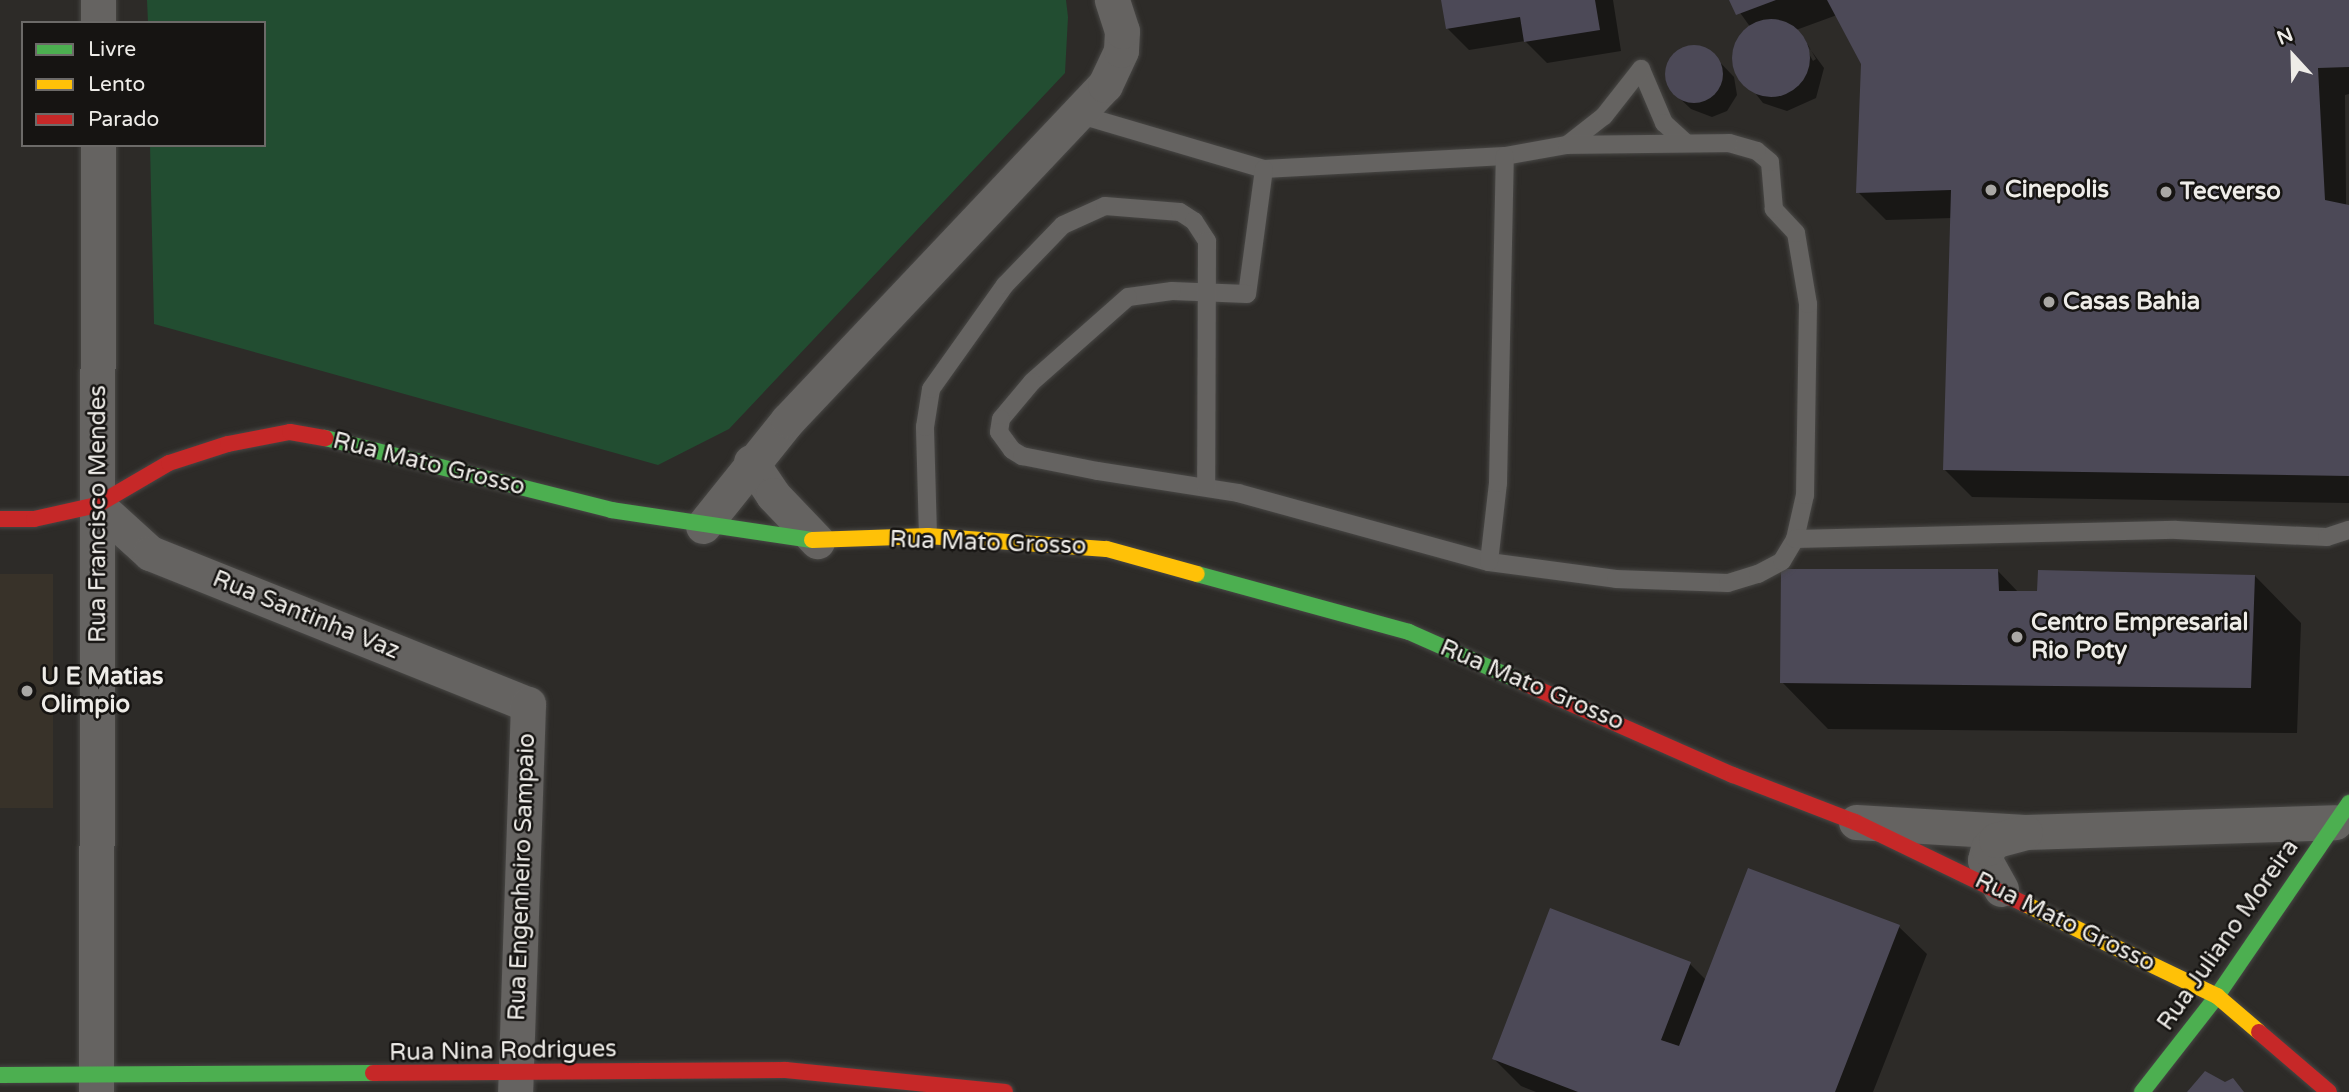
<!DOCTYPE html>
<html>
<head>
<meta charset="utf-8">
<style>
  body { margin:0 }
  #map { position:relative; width:2349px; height:1092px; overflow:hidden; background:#2d2b28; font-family:"Varela Round",sans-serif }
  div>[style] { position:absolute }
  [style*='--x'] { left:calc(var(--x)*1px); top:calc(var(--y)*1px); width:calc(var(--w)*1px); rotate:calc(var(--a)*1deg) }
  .built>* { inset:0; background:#383229; transform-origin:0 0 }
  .green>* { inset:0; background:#224d31 }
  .shadow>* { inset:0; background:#0007 }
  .building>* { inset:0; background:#4c4957 }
  .round { border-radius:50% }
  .roads { filter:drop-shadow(0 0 2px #484745) drop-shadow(0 0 2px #484745) }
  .lane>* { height:18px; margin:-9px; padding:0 9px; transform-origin:9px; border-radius:9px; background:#656361 }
  .street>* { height:35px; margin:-17.5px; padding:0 17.5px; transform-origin:17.5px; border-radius:17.5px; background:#656361 }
  .fast>* { height:16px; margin:-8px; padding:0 8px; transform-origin:8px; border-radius:8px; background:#4caf50 }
  .slow>* { height:16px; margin:-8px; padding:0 8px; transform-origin:8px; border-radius:8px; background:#ffc107 }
  .jam>* { height:16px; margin:-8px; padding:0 8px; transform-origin:8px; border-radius:8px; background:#c62828 }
  .dots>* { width:19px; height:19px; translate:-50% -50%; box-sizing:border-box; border:4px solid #161412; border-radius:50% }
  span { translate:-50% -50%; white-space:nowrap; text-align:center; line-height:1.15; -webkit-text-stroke:5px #161412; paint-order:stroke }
  .poi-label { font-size:24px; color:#eeece8; font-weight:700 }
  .left { translate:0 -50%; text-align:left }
  .street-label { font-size:24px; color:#eeece8 }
  .legend { position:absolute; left:21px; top:21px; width:245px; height:126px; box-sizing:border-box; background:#161412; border:2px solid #6c6a68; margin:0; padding:9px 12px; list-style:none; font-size:21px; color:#eeece8 }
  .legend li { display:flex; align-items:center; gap:14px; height:35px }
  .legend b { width:35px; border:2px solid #6c6a68 }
  .north { position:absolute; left:2258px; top:21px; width:70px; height:70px; -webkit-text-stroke:5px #161412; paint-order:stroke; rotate:338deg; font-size:19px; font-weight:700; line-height:28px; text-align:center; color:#eeece8 }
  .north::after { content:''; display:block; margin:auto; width:24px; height:32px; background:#eeece8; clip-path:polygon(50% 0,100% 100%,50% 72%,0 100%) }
</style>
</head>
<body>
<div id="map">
  <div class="built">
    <div style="left:0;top:574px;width:53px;height:234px"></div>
  </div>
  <div class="green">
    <div style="clip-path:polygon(147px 0,1066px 0,1068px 17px,1065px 73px,729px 429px,658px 465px,154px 324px,150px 145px,264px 145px,264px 23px,148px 23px)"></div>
  </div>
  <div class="shadow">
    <div style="clip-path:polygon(1443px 0,1613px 0,1621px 51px,1547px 63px,1525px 41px,1469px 50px,1447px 28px)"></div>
    <div style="clip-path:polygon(evenodd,1731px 0,2349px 0,2349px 94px,2345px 95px,2349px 503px,1972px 497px,1945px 470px,1952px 218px,1886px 220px,1858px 192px,1863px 63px,1837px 15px,1796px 30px,1824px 68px,1816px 98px,1787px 111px,1763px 103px,1733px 65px,1734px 52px,1744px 32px,1751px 28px,1731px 0,1800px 38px,1804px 38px,1816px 59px,1813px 61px,1800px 38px)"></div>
    <div style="clip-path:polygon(1693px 47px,1712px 54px,1734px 77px,1737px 95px,1727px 111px,1712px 117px,1691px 109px,1675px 94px,1667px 70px,1676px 54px)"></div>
    <div style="clip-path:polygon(1997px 570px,2019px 593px,2255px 576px,2301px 623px,2297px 733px,1828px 729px,1782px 682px)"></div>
    <div style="clip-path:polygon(1749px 870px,1899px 927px,1927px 954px,1873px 1092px,1536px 1092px,1521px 1086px,1494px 1059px,1690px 964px,1706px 980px)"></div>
  </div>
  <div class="building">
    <div style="clip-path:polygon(1441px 0,1595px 0,1600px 30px,1524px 42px,1520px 17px,1446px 29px)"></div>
    <div style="clip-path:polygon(1729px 0,1776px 0,1736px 15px)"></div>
    <div style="clip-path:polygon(1827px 0,2349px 0,2349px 67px,2318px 68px,2325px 200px,2349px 205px,2349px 476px,1943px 470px,1951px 190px,1856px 193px,1861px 64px)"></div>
    <div class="round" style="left:1732px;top:19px;width:78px;height:78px"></div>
    <div class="round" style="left:1665px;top:45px;width:58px;height:58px"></div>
    <div style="clip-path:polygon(1781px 569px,1998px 569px,1999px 591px,2037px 591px,2038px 570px,2255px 575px,2251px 688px,1780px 683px)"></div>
    <div style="clip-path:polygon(1748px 868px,1900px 925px,1835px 1092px,1578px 1092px,1492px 1059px,1550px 908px,1691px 962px,1661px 1040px,1679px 1046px)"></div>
    <div style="clip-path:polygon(2205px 1071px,2225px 1082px,2233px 1078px,2244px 1092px,2187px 1092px)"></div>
  </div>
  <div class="roads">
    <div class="lane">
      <div style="--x:1641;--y:69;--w:59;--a:66.9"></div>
      <div style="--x:1664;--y:123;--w:27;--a:42"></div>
      <div style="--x:1077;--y:114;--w:195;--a:16.4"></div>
      <div style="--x:1264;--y:169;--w:241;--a:-3.1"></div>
      <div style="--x:1505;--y:156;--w:63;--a:-10.1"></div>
      <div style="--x:1567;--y:145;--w:47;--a:-38.1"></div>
      <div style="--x:1604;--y:116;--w:60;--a:-51.8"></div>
      <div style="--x:1264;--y:169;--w:126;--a:97.7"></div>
      <div style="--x:1247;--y:294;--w:75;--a:-177.7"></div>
      <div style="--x:1172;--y:291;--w:44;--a:172.2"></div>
      <div style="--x:1128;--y:297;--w:128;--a:138.5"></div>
      <div style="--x:1032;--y:382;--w:48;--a:130"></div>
      <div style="--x:1001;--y:419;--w:13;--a:99"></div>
      <div style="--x:999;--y:432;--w:22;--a:54"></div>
      <div style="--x:1012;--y:450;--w:12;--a:31"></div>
      <div style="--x:1022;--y:456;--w:77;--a:11.2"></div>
      <div style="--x:1098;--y:471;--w:142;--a:8.9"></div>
      <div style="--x:1238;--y:493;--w:260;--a:15.4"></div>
      <div style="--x:1489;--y:562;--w:128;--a:7.6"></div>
      <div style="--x:1616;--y:579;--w:112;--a:2"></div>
      <div style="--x:1728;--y:583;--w:31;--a:-17"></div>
      <div style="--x:1758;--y:574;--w:27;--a:-28"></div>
      <div style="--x:1782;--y:561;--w:26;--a:-59"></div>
      <div style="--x:1795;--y:539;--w:45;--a:-77.2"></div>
      <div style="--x:1805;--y:495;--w:191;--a:-89.1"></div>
      <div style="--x:1808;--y:304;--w:72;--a:-99.6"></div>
      <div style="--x:1796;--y:233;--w:33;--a:-133"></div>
      <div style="--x:1774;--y:209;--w:47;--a:-94.9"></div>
      <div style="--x:1770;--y:162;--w:17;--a:-140"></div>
      <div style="--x:1757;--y:151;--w:29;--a:-164"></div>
      <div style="--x:1729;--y:143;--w:162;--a:179.3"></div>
      <div style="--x:928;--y:536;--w:109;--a:-91.6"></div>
      <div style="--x:925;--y:427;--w:38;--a:-81"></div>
      <div style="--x:931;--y:389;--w:128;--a:-54.6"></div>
      <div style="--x:1005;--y:285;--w:83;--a:-46"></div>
      <div style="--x:1063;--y:225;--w:46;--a:-24.3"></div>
      <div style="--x:1105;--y:206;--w:75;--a:4.6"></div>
      <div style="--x:1180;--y:212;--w:17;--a:33"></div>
      <div style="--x:1194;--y:221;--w:24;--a:57"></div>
      <div style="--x:1207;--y:241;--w:246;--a:90.2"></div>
      <div style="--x:1795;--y:539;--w:381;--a:-1.4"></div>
      <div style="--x:2176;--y:530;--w:151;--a:2.7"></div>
      <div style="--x:2327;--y:537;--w:23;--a:-18"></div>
      <div style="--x:1489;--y:562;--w:80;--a:-83.5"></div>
      <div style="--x:1498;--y:483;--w:327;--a:-88.8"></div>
    </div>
    <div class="street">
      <div style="--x:98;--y:0;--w:23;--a:90"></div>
      <div style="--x:751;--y:462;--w:40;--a:56"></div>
      <div style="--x:773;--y:495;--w:64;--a:46.3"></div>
      <div style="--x:97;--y:505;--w:72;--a:42.2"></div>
      <div style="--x:150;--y:553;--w:407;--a:21.8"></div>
      <div style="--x:528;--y:704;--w:388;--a:91.9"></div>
      <div style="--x:703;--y:526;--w:136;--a:-51.3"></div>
      <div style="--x:788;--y:420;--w:461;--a:-46.6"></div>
      <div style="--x:1105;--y:85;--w:38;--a:-65"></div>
      <div style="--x:1121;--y:50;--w:19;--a:-87"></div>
      <div style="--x:1122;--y:31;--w:33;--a:-108"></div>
      <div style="--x:1856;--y:822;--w:169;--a:3.4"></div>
      <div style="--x:2025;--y:832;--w:310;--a:-1.8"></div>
      <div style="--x:2001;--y:889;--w:33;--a:-119"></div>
      <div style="--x:1985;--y:860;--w:12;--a:-76"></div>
      <div style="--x:1988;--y:848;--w:11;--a:-45"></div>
      <div style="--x:1996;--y:840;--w:30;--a:-15"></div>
      <div style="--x:96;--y:1092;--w:947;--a:-89.88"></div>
    </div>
    <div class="fast">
      <div style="--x:325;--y:438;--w:295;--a:14.1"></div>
      <div style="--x:611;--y:510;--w:203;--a:8.5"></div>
      <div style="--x:1197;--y:574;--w:220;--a:15.3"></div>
      <div style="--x:1409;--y:632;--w:126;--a:23.9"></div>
      <div style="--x:0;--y:1075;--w:373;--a:-0.3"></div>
      <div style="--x:2142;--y:1092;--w:122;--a:-52"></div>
      <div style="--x:2217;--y:996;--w:234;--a:-55.6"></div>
    </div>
    <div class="slow">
      <div style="--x:812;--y:540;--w:116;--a:-2"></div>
      <div style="--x:928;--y:536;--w:179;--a:4.2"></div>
      <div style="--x:1107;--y:549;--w:93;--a:15.5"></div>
      <div style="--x:2025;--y:904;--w:213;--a:25.6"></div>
      <div style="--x:2217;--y:996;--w:55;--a:40.6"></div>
    </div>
    <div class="jam">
      <div style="--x:0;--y:519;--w:34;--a:0"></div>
      <div style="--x:34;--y:519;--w:65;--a:-12.5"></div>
      <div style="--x:97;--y:505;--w:83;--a:-30.3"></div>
      <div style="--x:169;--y:463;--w:62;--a:-17.9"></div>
      <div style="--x:228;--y:444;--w:63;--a:-11"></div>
      <div style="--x:290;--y:432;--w:36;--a:10"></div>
      <div style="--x:1524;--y:683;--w:228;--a:23.8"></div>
      <div style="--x:1733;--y:775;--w:131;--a:21.1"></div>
      <div style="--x:1855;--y:822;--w:189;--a:25.8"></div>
      <div style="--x:2259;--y:1032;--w:92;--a:40.6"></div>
      <div style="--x:373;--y:1073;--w:413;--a:-0.4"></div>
      <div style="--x:786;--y:1070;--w:220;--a:5.7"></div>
    </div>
  </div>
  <div class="dots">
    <div style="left:1991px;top:190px;background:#aaa8a5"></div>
    <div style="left:2166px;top:192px;background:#aaa8a5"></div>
    <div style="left:2049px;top:302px;background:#aaa8a5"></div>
    <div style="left:2017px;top:637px;background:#aaa8a5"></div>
    <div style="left:27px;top:691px;background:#aaa8a5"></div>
  </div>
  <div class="poi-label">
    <span class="left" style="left:2005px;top:190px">Cinepolis</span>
    <span class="left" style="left:2180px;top:192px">Tecverso</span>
    <span class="left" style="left:2063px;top:302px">Casas Bahia</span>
    <span class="left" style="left:2031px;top:637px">Centro Empresarial<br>Rio Poty</span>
    <span class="left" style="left:41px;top:691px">U E Matias<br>Olimpio</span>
  </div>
  <div class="street-label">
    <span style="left:429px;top:464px;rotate:14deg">Rua Mato Grosso</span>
    <span style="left:98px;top:514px;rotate:-90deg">Rua Francisco Mendes</span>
    <span style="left:988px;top:543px;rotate:2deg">Rua Mato Grosso</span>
    <span style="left:306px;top:615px;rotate:22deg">Rua Santinha Vaz</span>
    <span style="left:1532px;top:685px;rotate:23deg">Rua Mato Grosso</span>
    <span style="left:522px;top:877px;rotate:-88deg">Rua Engenheiro Sampaio</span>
    <span style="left:2065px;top:922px;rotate:26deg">Rua Mato Grosso</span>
    <span style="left:2228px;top:935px;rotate:-55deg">Rua Juliano Moreira</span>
    <span style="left:503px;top:1051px;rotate:-1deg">Rua Nina Rodrigues</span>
  </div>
  <ul class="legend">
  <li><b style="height:9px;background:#4caf50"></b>Livre</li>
  <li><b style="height:9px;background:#ffc107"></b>Lento</li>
  <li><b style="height:9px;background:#c62828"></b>Parado</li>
  </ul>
  <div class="north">N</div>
</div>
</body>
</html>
